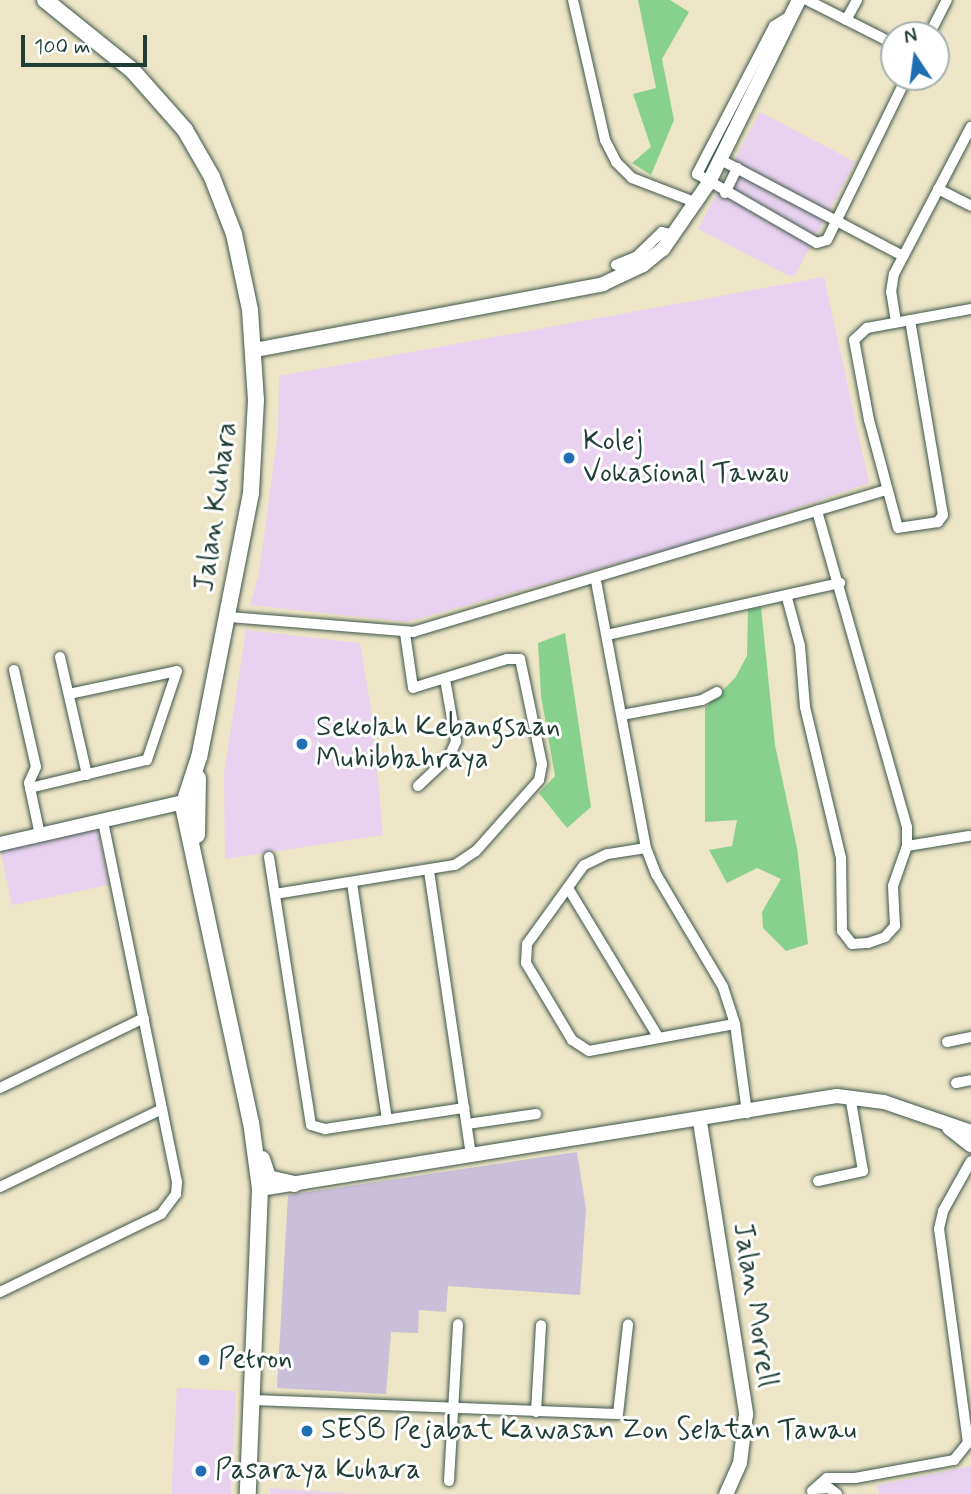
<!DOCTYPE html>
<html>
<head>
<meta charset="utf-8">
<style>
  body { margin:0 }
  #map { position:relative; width:971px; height:1494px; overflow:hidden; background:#ece5c6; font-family:Mynerve,sans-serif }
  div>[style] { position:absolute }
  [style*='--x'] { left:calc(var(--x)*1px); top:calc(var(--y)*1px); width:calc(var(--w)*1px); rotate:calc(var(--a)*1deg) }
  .built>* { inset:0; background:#e8d2ef; transform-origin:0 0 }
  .industrial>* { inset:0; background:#c9bfd8 }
  .green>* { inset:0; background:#88d18d }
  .roads { filter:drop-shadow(0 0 2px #3e564a) drop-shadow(0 0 2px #3e564a) }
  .street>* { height:10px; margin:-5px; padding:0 5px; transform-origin:5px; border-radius:5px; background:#fff }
  .secondary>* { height:14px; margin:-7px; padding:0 7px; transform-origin:7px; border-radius:7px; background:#fff }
  .primary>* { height:16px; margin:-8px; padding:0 8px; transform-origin:8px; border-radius:8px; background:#fff }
  .dots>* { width:19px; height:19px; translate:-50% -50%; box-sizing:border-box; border:4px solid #fff; border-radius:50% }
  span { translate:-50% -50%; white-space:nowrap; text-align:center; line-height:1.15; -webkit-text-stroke:6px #fff; paint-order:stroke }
  .poi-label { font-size:28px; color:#1f3d34 }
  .left { translate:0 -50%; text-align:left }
  .street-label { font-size:28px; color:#1f3d34 }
  .north { position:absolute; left:880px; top:21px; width:70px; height:70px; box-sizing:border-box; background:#fff; border:2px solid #a5b1ae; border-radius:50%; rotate:347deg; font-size:19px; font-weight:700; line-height:28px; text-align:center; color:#1f3d34 }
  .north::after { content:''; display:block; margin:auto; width:24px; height:32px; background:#1f6fb2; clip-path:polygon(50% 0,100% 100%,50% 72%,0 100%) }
  .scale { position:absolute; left:21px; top:35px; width:126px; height:32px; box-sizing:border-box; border:4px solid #1f3d34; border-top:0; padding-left:9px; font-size:21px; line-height:24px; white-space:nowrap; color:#1f3d34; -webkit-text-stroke:5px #fff; paint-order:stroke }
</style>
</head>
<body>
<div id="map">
  <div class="built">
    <div style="clip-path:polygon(760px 112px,855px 162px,795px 275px,789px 276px,698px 229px)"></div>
    <div style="clip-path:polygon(824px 277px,869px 483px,716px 536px,407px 622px,250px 605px,259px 573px,278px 433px,279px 376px)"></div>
    <div style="clip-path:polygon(246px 630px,360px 643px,372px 715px,383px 835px,225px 859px,224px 773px)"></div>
    <div style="left:97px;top:829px;width:57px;height:99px;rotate:78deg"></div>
    <div style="left:177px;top:1388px;width:59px;height:106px;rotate:3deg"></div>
    <div style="clip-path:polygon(971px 1466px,971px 1494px,879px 1494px,877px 1485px)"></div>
    <div style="clip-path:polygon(270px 1488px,362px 1494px,270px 1494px)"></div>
  </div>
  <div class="industrial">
    <div style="clip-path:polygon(577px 1152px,586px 1209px,580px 1295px,448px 1286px,446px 1312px,419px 1310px,418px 1333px,391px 1332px,386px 1394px,277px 1388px,288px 1195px)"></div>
  </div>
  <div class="green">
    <div style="clip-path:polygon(638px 0,670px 0,689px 12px,662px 59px,674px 120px,651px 175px,632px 163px,651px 147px,633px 94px,656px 88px)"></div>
    <div style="clip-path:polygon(761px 607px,775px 745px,797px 848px,808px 944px,786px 951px,763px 928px,762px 912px,781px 879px,757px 868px,727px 883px,709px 850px,732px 846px,737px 820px,705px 822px,705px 708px,735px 678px,747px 656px,748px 610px)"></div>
    <div style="clip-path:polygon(565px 633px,591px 807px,567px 828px,539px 793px,555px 776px,541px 696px,538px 643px)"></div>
  </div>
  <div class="roads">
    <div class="street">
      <div style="--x:573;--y:0;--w:144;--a:77.1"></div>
      <div style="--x:605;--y:140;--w:25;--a:63"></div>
      <div style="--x:616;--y:162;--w:23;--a:45"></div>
      <div style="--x:632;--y:178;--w:70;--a:21"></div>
      <div style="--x:807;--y:0;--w:97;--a:26.8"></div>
      <div style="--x:790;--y:16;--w:19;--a:148"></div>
      <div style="--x:774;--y:26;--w:167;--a:117.5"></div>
      <div style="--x:697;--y:174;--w:138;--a:29.9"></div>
      <div style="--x:817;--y:243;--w:10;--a:-17"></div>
      <div style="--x:827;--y:240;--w:182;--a:-63.9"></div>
      <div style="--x:846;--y:20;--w:23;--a:-61"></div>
      <div style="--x:929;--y:35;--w:39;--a:-63"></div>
      <div style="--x:721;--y:160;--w:206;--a:27.8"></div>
      <div style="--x:938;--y:189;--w:37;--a:27"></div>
      <div style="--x:725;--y:193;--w:28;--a:-64"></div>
      <div style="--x:616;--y:265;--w:22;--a:-22"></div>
      <div style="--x:636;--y:257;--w:36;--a:-44"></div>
      <div style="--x:662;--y:232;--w:12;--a:14"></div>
      <div style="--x:910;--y:320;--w:198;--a:80.4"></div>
      <div style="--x:943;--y:515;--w:9;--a:126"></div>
      <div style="--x:938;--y:522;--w:40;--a:171.5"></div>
      <div style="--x:898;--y:528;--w:112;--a:-105"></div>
      <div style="--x:869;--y:420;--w:81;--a:-100.6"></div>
      <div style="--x:854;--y:340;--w:18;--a:-43"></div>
      <div style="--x:867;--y:328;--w:106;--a:-10.4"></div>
      <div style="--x:896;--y:322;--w:30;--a:-99"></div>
      <div style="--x:891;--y:292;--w:18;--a:-81"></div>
      <div style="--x:894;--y:274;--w:166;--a:-62.4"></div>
      <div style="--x:596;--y:581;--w:272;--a:79.4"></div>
      <div style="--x:646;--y:848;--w:28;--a:69"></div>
      <div style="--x:656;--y:874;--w:131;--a:59.3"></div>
      <div style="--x:723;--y:987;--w:39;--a:72"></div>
      <div style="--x:735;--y:1024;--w:90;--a:82.3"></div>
      <div style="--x:787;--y:598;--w:50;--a:74.8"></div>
      <div style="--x:800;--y:646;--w:61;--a:85.3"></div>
      <div style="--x:805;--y:707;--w:155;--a:76.6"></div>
      <div style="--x:841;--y:858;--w:73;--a:89.2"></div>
      <div style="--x:842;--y:931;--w:16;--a:52"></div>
      <div style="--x:852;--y:944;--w:16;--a:-4"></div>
      <div style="--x:868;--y:943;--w:18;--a:-19"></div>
      <div style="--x:885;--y:937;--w:15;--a:-48"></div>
      <div style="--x:895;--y:926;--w:40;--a:-92.9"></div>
      <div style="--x:893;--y:886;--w:42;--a:-70.7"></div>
      <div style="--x:907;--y:846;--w:19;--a:-90"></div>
      <div style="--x:907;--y:827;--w:329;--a:-105.9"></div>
      <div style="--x:228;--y:617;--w:186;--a:4.6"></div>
      <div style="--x:413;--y:632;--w:493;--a:-16.7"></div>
      <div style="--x:607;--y:635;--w:239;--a:-12.6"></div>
      <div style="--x:60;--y:657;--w:121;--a:77.1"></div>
      <div style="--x:14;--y:670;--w:99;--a:77.2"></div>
      <div style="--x:36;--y:767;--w:17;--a:114"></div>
      <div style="--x:29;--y:783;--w:53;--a:78.1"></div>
      <div style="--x:69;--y:694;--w:110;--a:-12"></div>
      <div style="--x:622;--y:715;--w:81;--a:-10.6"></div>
      <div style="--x:702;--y:700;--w:17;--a:-28"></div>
      <div style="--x:418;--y:786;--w:42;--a:-43.1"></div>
      <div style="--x:449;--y:757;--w:17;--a:-66"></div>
      <div style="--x:456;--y:741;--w:63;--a:-100.1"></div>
      <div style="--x:30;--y:788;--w:120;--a:-13.5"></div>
      <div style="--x:147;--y:760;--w:94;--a:-71.4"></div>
      <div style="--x:907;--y:846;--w:63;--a:-9.2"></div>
      <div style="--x:646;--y:848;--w:39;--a:171"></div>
      <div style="--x:607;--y:854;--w:25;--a:154"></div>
      <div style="--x:584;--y:865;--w:97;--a:125.8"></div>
      <div style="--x:527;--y:944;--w:19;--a:93"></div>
      <div style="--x:526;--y:963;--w:90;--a:59.1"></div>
      <div style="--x:572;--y:1040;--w:20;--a:33"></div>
      <div style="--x:589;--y:1051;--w:148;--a:-10.5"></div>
      <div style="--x:269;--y:857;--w:271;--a:81.1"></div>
      <div style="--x:311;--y:1125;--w:15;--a:16"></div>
      <div style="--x:325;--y:1129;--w:141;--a:-8.6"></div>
      <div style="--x:429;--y:871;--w:289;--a:81.6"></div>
      <div style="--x:352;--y:883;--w:239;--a:81.6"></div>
      <div style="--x:568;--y:888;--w:175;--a:58.8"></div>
      <div style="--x:275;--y:894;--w:182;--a:-9.2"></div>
      <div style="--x:455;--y:865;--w:25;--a:-34"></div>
      <div style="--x:476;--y:851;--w:95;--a:-48.4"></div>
      <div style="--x:539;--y:780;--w:16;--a:-79"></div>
      <div style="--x:542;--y:764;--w:107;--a:-101.8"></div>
      <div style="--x:520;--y:659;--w:13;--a:180"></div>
      <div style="--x:507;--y:659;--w:98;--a:162.9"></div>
      <div style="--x:413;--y:688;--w:56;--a:-98.3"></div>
      <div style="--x:947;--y:1042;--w:25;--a:-12"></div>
      <div style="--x:956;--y:1083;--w:15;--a:-11"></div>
      <div style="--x:0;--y:1088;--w:160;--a:-25.9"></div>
      <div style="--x:467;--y:1124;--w:70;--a:-8.2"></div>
      <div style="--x:818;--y:1181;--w:46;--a:-12.5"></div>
      <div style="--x:863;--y:1171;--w:76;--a:-99.8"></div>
      <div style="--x:0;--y:1187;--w:180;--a:-25.7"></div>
      <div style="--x:0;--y:1292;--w:179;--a:-25.8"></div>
      <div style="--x:161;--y:1214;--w:25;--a:-53"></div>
      <div style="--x:176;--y:1194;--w:12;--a:-85"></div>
      <div style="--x:177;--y:1182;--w:369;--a:-101.6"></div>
      <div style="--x:252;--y:1400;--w:366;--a:2.2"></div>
      <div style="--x:618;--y:1414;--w:90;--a:-83.6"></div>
      <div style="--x:536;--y:1412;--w:87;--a:-86.7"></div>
      <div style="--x:449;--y:1481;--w:157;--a:-86.7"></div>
      <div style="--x:815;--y:1489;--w:14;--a:-4"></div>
      <div style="--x:829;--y:1488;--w:10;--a:37"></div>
      <div style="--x:812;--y:1491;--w:20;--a:-41"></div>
      <div style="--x:827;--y:1478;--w:28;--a:0"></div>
      <div style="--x:855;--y:1478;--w:101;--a:-10.3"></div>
      <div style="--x:954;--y:1460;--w:22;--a:-51"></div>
      <div style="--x:968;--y:1443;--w:216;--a:-97.7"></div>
      <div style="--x:939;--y:1229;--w:18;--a:-77"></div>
      <div style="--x:943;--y:1211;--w:57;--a:-60.8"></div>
    </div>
    <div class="secondary">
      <div style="--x:255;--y:350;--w:354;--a:-10.7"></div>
      <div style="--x:603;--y:284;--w:44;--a:-25.4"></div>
      <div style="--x:643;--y:265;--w:26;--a:-39"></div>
      <div style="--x:663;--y:249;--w:79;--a:-55.3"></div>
      <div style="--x:708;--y:184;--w:205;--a:-63.7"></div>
      <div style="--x:0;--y:844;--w:189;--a:-12.9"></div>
      <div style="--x:700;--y:1122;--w:296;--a:81"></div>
      <div style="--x:746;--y:1414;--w:49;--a:97"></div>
      <div style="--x:740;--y:1463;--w:34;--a:114"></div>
      <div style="--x:949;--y:1128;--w:28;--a:38"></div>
      <div style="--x:260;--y:1189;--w:584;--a:-9.16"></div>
      <div style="--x:837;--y:1096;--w:47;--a:7.3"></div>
      <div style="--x:884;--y:1102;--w:92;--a:19"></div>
    </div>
    <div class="primary">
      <div style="--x:45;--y:0;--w:112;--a:38.8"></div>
      <div style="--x:132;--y:70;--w:80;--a:48.5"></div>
      <div style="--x:185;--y:130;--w:54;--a:60.1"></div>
      <div style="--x:212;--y:177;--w:61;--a:68.9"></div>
      <div style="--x:234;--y:234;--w:78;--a:78.1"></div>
      <div style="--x:250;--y:310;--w:90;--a:86.2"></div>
      <div style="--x:256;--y:400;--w:93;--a:93.1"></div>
      <div style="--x:251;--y:493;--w:269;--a:101.1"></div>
      <div style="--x:199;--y:757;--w:52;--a:108.1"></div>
      <div style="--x:183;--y:806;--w:323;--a:77.9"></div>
      <div style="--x:251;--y:1122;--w:68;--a:82.3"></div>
      <div style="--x:260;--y:1189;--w:305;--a:92.3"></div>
      <div style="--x:197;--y:835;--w:57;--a:-89"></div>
      <div style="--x:262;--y:1159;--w:20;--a:72"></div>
      <div style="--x:268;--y:1178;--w:27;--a:13"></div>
    </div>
  </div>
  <div class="dots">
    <div style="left:569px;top:458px;background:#1f6fb2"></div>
    <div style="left:302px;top:744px;background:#1f6fb2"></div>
    <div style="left:204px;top:1360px;background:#1f6fb2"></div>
    <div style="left:307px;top:1431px;background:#1f6fb2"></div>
    <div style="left:201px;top:1471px;background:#1f6fb2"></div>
  </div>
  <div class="poi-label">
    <span class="left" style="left:583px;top:458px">Kolej<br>Vokasional Tawau</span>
    <span class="left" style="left:316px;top:744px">Sekolah Kebangsaan<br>Muhibbahraya</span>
    <span class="left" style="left:218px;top:1360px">Petron</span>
    <span class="left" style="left:321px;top:1431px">SESB Pejabat Kawasan Zon Selatan Tawau</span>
    <span class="left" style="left:215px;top:1471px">Pasaraya Kuhara</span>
  </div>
  <div class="street-label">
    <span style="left:217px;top:507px;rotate:-82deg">Jalan Kuhara</span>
    <span style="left:754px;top:1305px;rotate:81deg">Jalan Morrell</span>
  </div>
  <div class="north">N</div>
  <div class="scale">100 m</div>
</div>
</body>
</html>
